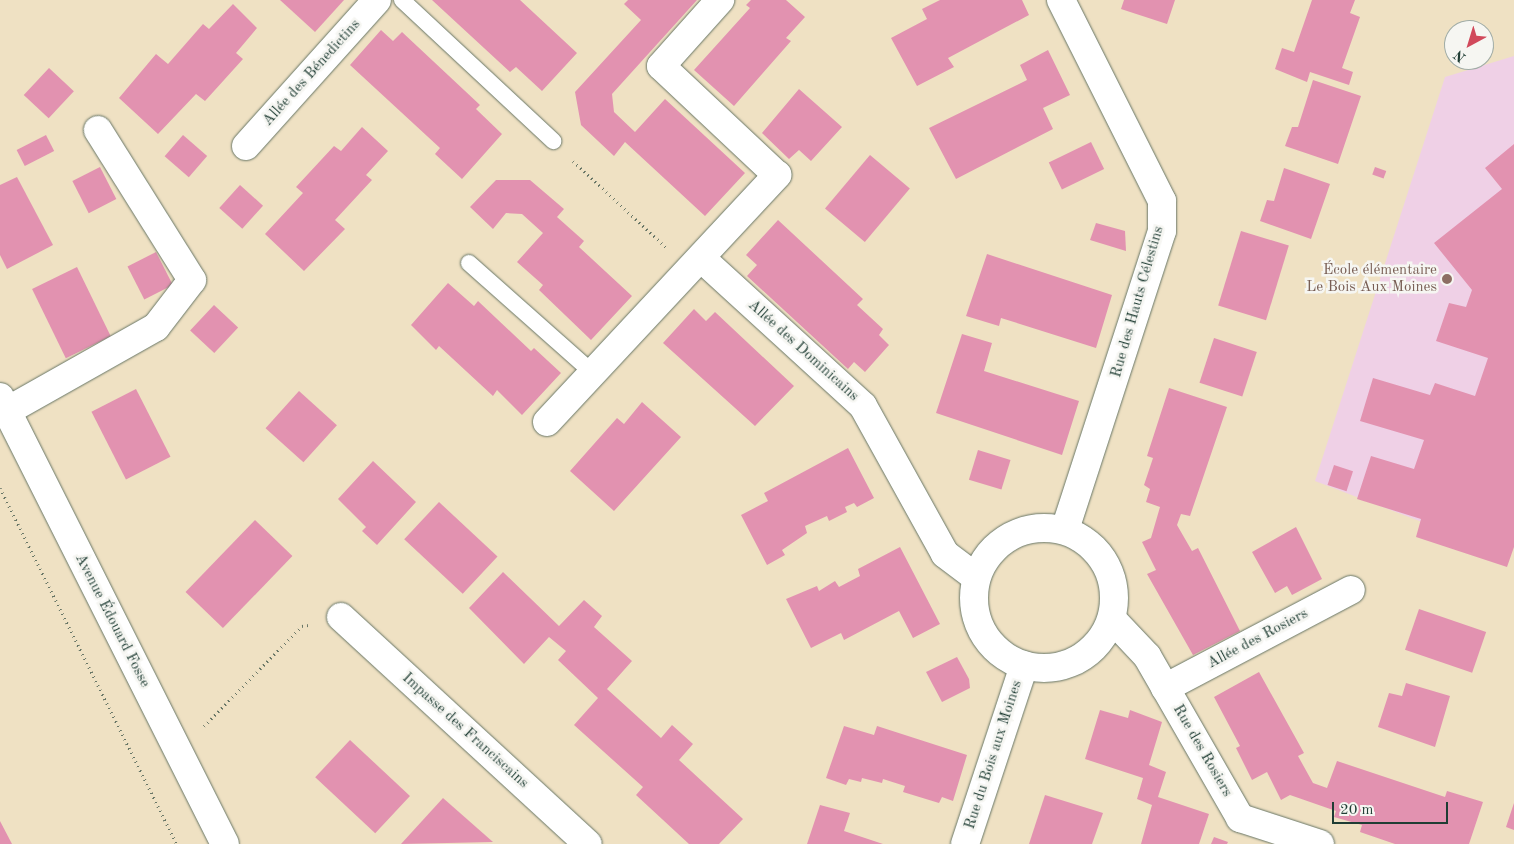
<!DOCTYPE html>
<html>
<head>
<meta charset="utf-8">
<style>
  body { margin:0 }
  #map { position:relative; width:1514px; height:844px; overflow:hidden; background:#efe1c3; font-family:"Old Standard TT",serif }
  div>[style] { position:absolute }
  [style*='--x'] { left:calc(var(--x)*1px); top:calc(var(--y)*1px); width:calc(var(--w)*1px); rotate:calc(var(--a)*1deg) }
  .built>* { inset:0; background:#efd0e6 }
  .building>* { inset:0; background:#e292b0; transform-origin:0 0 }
  .path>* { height:3px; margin-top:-1.5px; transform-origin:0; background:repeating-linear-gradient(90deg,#687666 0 1px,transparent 0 5px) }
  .roads { filter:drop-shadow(0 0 1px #687666) drop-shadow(0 0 1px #687666) }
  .lane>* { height:16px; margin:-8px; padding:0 8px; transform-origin:8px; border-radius:8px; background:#fff }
  .street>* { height:28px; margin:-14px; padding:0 14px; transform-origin:14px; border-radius:14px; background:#fff }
  .street>.ring { margin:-14px; padding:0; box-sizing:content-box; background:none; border:28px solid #fff; border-radius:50% }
  .dots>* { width:14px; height:14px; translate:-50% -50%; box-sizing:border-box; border:2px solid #f6f6f2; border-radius:50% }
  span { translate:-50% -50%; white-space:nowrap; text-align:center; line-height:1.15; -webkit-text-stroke:5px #f6f6f2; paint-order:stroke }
  .street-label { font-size:15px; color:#1f3d34 }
  .education-label { font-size:15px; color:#785e54 }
  .right { translate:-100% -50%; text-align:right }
  .north { position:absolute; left:1444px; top:20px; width:50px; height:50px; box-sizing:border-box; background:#f6f6f2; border:1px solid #a0aca6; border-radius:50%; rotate:219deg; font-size:14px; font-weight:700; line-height:20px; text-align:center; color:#1f3d34 }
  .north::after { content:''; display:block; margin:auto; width:18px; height:22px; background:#d1495b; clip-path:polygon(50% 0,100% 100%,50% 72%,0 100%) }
  .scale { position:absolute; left:1332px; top:802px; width:116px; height:22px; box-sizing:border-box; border:2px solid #1f3d34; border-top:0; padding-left:6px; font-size:15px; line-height:18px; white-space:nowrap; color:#1f3d34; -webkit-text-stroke:4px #f6f6f2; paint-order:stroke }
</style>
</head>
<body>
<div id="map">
  <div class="built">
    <div style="clip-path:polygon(1514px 56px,1514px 539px,1508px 555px,1315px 481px,1445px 77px)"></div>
  </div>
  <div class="building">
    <div style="clip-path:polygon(280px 0,344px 0,315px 32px)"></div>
    <div style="clip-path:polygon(432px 0,520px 0,577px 53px,542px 91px,516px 67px,510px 72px)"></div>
    <div style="clip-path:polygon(628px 0,697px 0,612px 94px,614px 112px,635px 132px,665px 99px,745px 173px,705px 216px,625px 142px,614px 156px,581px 125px,575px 92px,641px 20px,624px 4px)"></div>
    <div style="clip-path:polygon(751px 0,786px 0,805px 17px,786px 38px,791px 41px,734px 106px,694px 70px,750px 8px,746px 5px)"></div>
    <div style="clip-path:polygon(940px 0,1022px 0,1029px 15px,948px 58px,954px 67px,917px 86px,891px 38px,927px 19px,922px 9px)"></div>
    <div style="clip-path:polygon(1124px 0,1175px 0,1167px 24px,1121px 9px)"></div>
    <div style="clip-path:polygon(1312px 0,1355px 0,1350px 13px,1360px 17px,1342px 68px,1353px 72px,1349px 85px,1310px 72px,1307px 82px,1275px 69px,1282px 48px,1294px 52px)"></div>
    <div style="clip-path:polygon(233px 4px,257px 28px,236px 53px,243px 59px,205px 101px,196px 94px,158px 134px,119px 98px,156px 54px,168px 64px,203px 24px,209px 29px)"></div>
    <div style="clip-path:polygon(381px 30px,393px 41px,402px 32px,480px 105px,476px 109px,502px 134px,462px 179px,435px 154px,440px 148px,350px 65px)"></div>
    <div style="clip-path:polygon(1048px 50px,1070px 95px,1043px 108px,1053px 129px,956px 179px,929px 128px,1027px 80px,1020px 65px)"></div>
    <div style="left:49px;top:68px;width:34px;height:37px;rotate:43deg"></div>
    <div style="clip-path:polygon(1313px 80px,1361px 96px,1338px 164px,1285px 146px,1292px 127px,1298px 127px)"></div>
    <div style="clip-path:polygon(799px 89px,842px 127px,811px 161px,799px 150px,789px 159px,762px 133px)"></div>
    <div style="clip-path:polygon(362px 127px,388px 151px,366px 175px,372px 180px,335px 220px,345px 229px,304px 271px,265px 234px,303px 193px,296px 187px,334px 146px,341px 151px)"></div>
    <div style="left:46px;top:135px;width:18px;height:33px;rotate:63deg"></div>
    <div style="left:183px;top:135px;width:32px;height:28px;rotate:41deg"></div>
    <div style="left:1091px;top:142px;width:30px;height:47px;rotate:64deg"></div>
    <div style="clip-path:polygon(1514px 144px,1514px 547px,1507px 567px,1416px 537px,1421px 519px,1357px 499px,1371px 456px,1414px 469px,1424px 440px,1360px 421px,1373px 378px,1430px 395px,1435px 383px,1475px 396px,1488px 358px,1436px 341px,1449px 303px,1466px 307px,1472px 290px,1434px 243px,1502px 189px,1485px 168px)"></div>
    <div style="left:870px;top:155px;width:52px;height:70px;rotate:40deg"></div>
    <div style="left:100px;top:167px;width:36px;height:31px;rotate:63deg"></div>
    <div style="left:1375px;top:167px;width:12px;height:8px;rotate:20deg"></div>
    <div style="clip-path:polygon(1284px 168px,1330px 184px,1311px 239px,1260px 221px,1267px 200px,1274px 201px)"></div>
    <div style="clip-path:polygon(17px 177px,53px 245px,7px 269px,0 255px,0 185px)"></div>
    <div style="clip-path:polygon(496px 180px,530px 180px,564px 209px,557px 217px,584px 241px,579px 247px,632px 296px,591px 340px,539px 290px,543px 285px,517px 262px,543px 233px,522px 214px,506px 213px,493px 229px,470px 207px)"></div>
    <div style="left:240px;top:185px;width:31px;height:31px;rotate:42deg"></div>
    <div style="clip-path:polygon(778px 220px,863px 299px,857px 305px,883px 329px,879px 335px,889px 345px,865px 372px,854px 362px,848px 369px,747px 276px,757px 265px,746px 255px)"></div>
    <div style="clip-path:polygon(1096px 223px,1125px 231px,1126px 251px,1090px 240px)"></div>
    <div style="left:1241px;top:231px;width:50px;height:78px;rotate:17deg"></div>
    <div style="left:156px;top:252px;width:37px;height:32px;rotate:63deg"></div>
    <div style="clip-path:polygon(987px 254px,1112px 295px,1096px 348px,1001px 318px,999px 326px,966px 316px)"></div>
    <div style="left:77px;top:267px;width:77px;height:50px;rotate:64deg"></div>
    <div style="clip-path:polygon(448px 283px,474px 306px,478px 301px,531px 351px,534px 348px,561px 373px,522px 415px,497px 390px,493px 396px,439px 346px,436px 350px,411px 325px)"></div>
    <div style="left:214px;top:305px;width:33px;height:35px;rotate:43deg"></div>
    <div style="clip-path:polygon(694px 309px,706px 321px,715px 312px,794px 386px,755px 426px,663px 343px)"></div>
    <div style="clip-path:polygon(962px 334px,992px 343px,984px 371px,1079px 401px,1062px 455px,936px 413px)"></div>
    <div style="left:1214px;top:338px;width:45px;height:47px;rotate:18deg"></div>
    <div style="clip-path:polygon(1169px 388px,1227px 407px,1190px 516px,1181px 514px,1177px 525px,1192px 551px,1198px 548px,1240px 631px,1193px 655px,1147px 574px,1156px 570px,1142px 542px,1151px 538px,1160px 507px,1146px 502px,1150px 489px,1144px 485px,1153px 458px,1147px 456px)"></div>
    <div style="left:136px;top:389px;width:76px;height:50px;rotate:63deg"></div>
    <div style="left:299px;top:391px;width:51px;height:50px;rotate:42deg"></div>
    <div style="clip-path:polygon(642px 402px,681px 437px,614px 511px,570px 471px,617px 418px,624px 424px)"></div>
    <div style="clip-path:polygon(848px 448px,874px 498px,857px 507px,854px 503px,845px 507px,847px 512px,829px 521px,827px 516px,805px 526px,807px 533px,782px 550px,785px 555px,767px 565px,741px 515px,768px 501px,764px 493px)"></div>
    <div style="left:978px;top:450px;width:34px;height:31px;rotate:17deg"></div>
    <div style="clip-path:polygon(373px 461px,416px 502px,377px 545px,362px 531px,366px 527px,338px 499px)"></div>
    <div style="left:1334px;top:465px;width:20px;height:21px;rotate:18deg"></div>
    <div style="left:439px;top:502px;width:80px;height:51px;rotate:43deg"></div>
    <div style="left:255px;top:520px;width:52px;height:100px;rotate:44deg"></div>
    <div style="clip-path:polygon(1296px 527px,1322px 579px,1292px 595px,1287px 586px,1275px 593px,1252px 552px)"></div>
    <div style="clip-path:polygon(900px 547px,940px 624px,913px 638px,899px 611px,844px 640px,841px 633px,811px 648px,786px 599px,817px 586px,819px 591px,835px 581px,839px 587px,860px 576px,858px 569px)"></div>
    <div style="clip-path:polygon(503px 572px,559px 626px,584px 600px,602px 616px,594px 627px,632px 661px,607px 689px,661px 738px,672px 725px,693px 744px,679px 760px,743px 819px,719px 844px,689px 844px,636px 795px,643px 787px,574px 725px,598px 698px,558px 660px,566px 651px,549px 637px,524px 664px,469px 608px)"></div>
    <div style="left:1419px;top:609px;width:71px;height:43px;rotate:19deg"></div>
    <div style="clip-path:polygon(957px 657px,969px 679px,970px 688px,942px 702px,926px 672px)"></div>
    <div style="clip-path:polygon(1259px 672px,1304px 753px,1298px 756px,1313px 783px,1327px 788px,1337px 761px,1445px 797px,1447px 791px,1483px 802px,1469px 844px,1395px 844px,1360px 832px,1362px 825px,1334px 817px,1336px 811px,1290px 795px,1281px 800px,1267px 772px,1252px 780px,1236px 748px,1240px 746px,1214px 697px)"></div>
    <div style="clip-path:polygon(1406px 683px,1450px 696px,1435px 747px,1378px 727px,1389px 693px,1402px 696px)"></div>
    <div style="clip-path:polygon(1100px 710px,1128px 718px,1130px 710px,1162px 722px,1149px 765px,1166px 772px,1158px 797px,1209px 814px,1199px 844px,1141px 844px,1152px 805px,1137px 799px,1143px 778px,1085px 759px)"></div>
    <div style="clip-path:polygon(844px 726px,874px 735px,877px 726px,967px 755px,953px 801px,942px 797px,939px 803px,903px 792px,905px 786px,883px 779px,882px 783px,862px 778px,861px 782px,849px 779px,846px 785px,826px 778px)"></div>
    <div style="left:350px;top:740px;width:82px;height:51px;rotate:43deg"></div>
    <div style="clip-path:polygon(1045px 795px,1103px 813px,1092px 844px,1029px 844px)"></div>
    <div style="clip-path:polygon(443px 798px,493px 842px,401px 844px)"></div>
    <div style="clip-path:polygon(1514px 803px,1514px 830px,1506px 827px)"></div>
    <div style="clip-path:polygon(820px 805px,850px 813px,844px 831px,883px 844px,807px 844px)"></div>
    <div style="clip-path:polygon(0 821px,12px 844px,0 844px)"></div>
    <div style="clip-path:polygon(1214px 837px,1228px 842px,1227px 844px,1211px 844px)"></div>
  </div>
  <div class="path">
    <div style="--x:573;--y:161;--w:127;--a:42.8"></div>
    <div style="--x:0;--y:488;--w:398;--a:63.6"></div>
    <div style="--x:204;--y:726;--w:140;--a:-45.6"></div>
    <div style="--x:302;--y:626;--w:6;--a:-9"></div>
  </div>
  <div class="roads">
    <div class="lane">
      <div style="--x:402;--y:0;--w:207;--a:43"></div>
      <div style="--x:469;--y:263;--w:166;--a:41.6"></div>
    </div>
    <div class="street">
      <div style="--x:1061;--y:0;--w:225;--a:63.3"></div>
      <div style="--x:1162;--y:201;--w:30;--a:90"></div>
      <div style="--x:1162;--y:231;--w:314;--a:108"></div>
      <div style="--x:246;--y:146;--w:196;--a:-48.1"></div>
      <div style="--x:701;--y:258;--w:219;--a:42.4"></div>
      <div style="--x:863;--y:406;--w:169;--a:61"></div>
      <div style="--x:945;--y:554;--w:39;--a:37"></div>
      <div style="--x:0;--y:397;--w:500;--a:63.28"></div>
      <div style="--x:7;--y:411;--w:171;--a:-29.4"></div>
      <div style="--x:156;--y:327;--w:59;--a:-52.5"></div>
      <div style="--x:192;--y:280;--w:177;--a:-122.1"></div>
      <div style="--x:547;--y:422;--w:338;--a:-47"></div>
      <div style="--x:777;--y:175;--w:159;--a:-136.8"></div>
      <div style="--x:661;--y:66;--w:89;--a:-48.2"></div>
      <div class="ring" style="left:974px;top:528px;width:112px;height:112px"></div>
      <div style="--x:341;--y:617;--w:335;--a:42.6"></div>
      <div style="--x:1112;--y:619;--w:51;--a:46.6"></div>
      <div style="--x:1147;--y:656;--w:187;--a:60.1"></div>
      <div style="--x:1240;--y:818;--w:84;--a:18"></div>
      <div style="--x:1165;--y:688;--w:210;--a:-27.8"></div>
      <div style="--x:965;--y:844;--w:188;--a:-71.7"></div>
    </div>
  </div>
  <div class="dots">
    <div style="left:1447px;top:279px;background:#8d6e63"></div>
  </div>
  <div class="street-label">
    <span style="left:312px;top:73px;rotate:-48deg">Allée des Bénedictins</span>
    <span style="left:1138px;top:302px;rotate:-74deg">Rue des Hauts Célestins</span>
    <span style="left:803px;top:351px;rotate:42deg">Allée des Dominicains</span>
    <span style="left:112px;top:621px;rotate:63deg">Avenue Édouard Fosse</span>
    <span style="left:1258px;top:639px;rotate:-28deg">Allée des Rosiers</span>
    <span style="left:465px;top:731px;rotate:42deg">Impasse des Franciscains</span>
    <span style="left:1202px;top:751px;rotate:60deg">Rue des Rosiers</span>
    <span style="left:994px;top:755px;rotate:-72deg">Rue du Bois aux Moines</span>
  </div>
  <div class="education-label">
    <span class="right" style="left:1437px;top:279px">École élémentaire<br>Le Bois Aux Moines</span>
  </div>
  <div class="north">N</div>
  <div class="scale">20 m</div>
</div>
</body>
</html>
